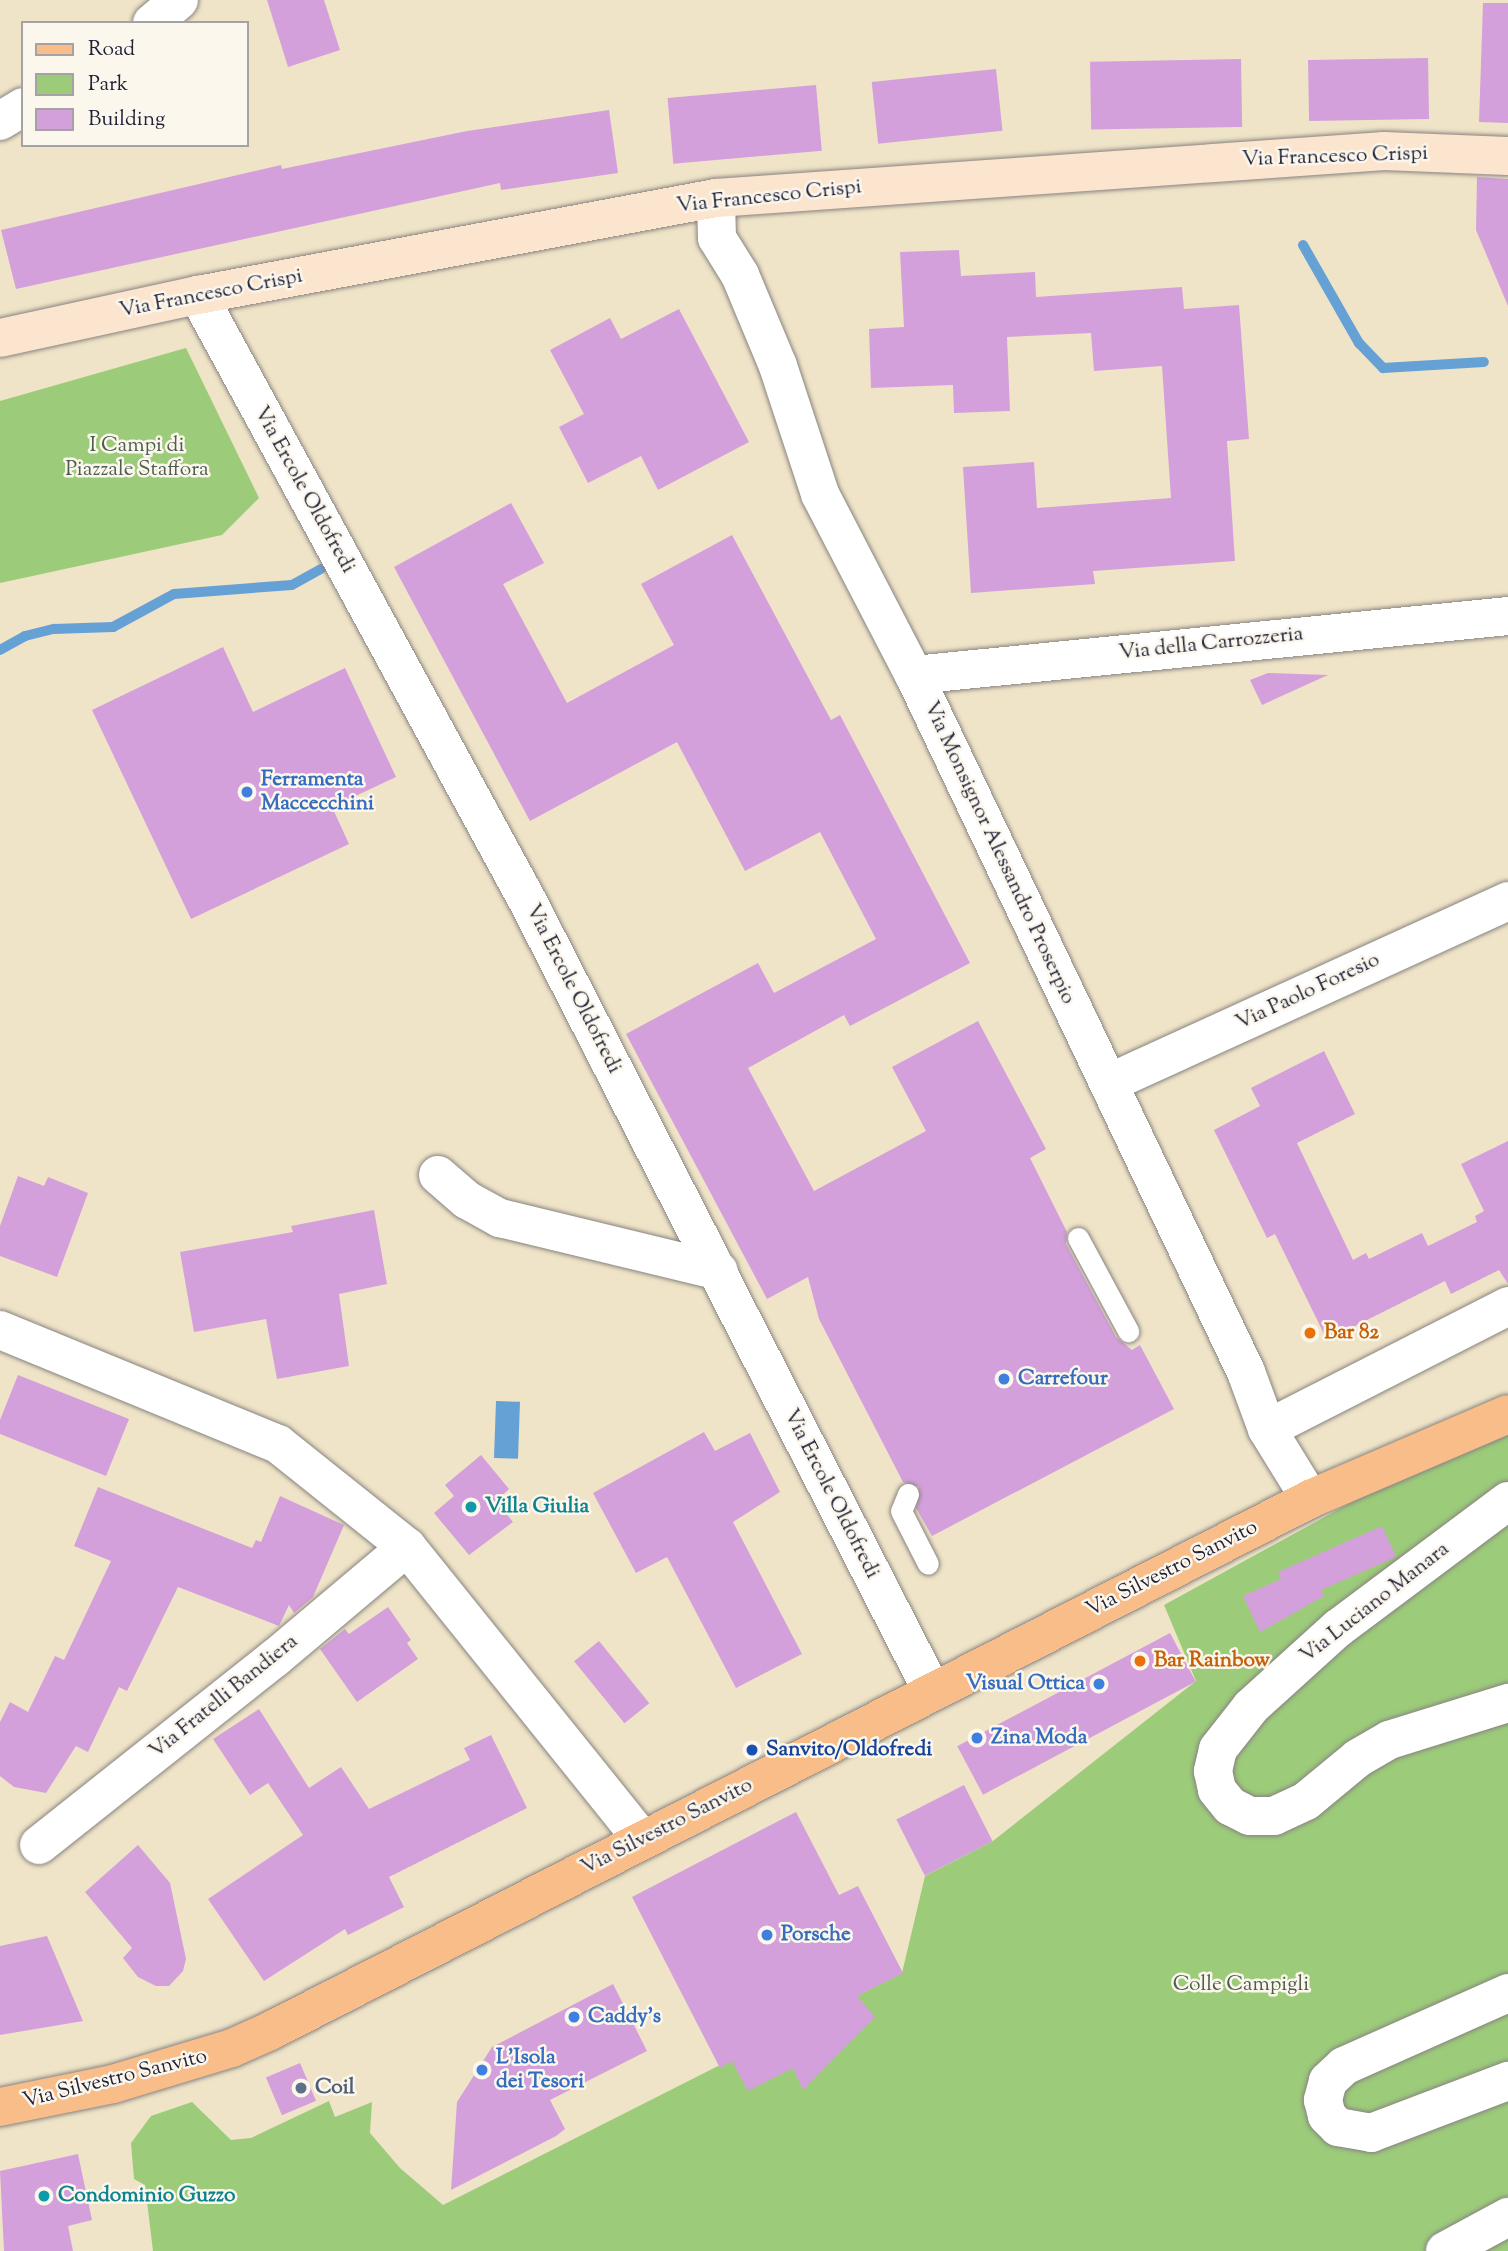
<!DOCTYPE html>
<html>
<head>
<meta charset="utf-8">
<style>
  body { margin:0 }
  #map { position:relative; width:1508px; height:2251px; overflow:hidden; background:#efe4c7; font-family:"Sorts Mill Goudy",serif }
  div>[style] { position:absolute }
  [style*='--x'] { left:calc(var(--x)*1px); top:calc(var(--y)*1px); width:calc(var(--w)*1px); rotate:calc(var(--a)*1deg) }
  .green>* { inset:0; background:#9ccb7a }
  .water>* { inset:0; background:#66a1d6; transform-origin:0 0 }
  .stream>* { height:10px; margin:-5px; padding:0 5px; transform-origin:5px; border-radius:5px; background:#66a1d6 }
  .building>* { inset:0; background:#d4a0db; transform-origin:0 0 }
  .roads { filter:drop-shadow(0 0 2px #888381) drop-shadow(0 0 2px #888381) }
  .lane>* { height:21px; margin:-10.5px; padding:0 10.5px; transform-origin:10.5px; border-radius:10.5px; background:#fff }
  .street>* { height:38px; margin:-19px; padding:0 19px; transform-origin:19px; border-radius:19px; background:#fff }
  .secondary>* { height:38px; margin:-19px; padding:0 19px; transform-origin:19px; border-radius:19px; background:#fce5cf }
  .primary>* { height:38px; margin:-19px; padding:0 19px; transform-origin:19px; border-radius:19px; background:#f8bd88 }
  .dots>* { width:19px; height:19px; translate:-50% -50%; box-sizing:border-box; border:4px solid #fbf7ec; border-radius:50% }
  span { translate:-50% -50%; white-space:nowrap; text-align:center; line-height:1.15; -webkit-text-stroke:5px #fbf7ec; paint-order:stroke }
  .street-label { font-size:21px; color:#22223b }
  .park-label { font-size:21px; color:#4d5d51 }
  .shop-label { font-size:21px; color:#366cbe; font-weight:700 }
  .left { translate:0 -50%; text-align:left }
  .right { translate:-100% -50%; text-align:right }
  .food-label { font-size:21px; color:#c56008; font-weight:700 }
  .culture-label { font-size:21px; color:#0d838f; font-weight:700 }
  .transit-label { font-size:21px; color:#164399; font-weight:700 }
  .service-label { font-size:21px; color:#4e5e75; font-weight:700 }
  .legend { position:absolute; left:21px; top:21px; width:228px; height:126px; box-sizing:border-box; background:#fbf7ec; border:2px solid #a4a2a5; margin:0; padding:9px 12px; list-style:none; font-size:21px; color:#22223b }
  .legend li { display:flex; align-items:center; gap:14px; height:35px }
  .legend b { width:35px; border:2px solid #a4a2a5 }
</style>
</head>
<body>
<div id="map">
  <div class="green">
    <div style="clip-path:polygon(186px 348px,259px 498px,222px 535px,0 583px,0 401px)"></div>
    <div style="clip-path:polygon(1508px 1427px,1508px 2251px,153px 2251px,145px 2185px,134px 2179px,131px 2143px,151px 2116px,192px 2102px,231px 2140px,251px 2138px,329px 2101px,335px 2117px,372px 2102px,370px 2133px,400px 2168px,443px 2205px,902px 1973px,925px 1876px,993px 1841px,1196px 1681px,1164px 1605px,1447px 1450px)"></div>
  </div>
  <div class="water">
    <div style="left:496px;top:1401px;width:24px;height:57px;rotate:2deg"></div>
  </div>
  <div class="stream">
    <div style="--x:1303;--y:245;--w:113;--a:60.3"></div>
    <div style="--x:1359;--y:343;--w:35;--a:46"></div>
    <div style="--x:1383;--y:368;--w:101;--a:-3.4"></div>
    <div style="--x:0;--y:650;--w:29;--a:-29"></div>
    <div style="--x:25;--y:636;--w:30;--a:-14"></div>
    <div style="--x:54;--y:629;--w:59;--a:-1.9"></div>
    <div style="--x:113;--y:627;--w:69;--a:-28.4"></div>
    <div style="--x:174;--y:594;--w:118;--a:-4.4"></div>
    <div style="--x:292;--y:585;--w:33;--a:-29"></div>
  </div>
  <div class="building">
    <div style="clip-path:polygon(267px 0,324px 0,340px 50px,288px 67px)"></div>
    <div style="clip-path:polygon(1483px 3px,1508px 3px,1508px 123px,1479px 122px)"></div>
    <div style="left:1428px;top:58px;width:61px;height:120px;rotate:89deg"></div>
    <div style="left:1241px;top:59px;width:68px;height:151px;rotate:89deg"></div>
    <div style="left:996px;top:69px;width:62px;height:125px;rotate:84deg"></div>
    <div style="left:816px;top:85px;width:66px;height:149px;rotate:85deg"></div>
    <div style="clip-path:polygon(609px 110px,618px 173px,501px 190px,500px 183px,16px 289px,1px 230px,281px 165px,282px 169px,467px 131px)"></div>
    <div style="clip-path:polygon(1477px 177px,1508px 179px,1508px 306px,1476px 230px)"></div>
    <div style="clip-path:polygon(959px 250px,961px 276px,1035px 272px,1036px 297px,1182px 287px,1184px 309px,1239px 305px,1249px 439px,1227px 441px,1235px 561px,1093px 571px,1095px 584px,971px 593px,963px 467px,1034px 462px,1037px 508px,1171px 498px,1162px 366px,1094px 371px,1091px 333px,1007px 337px,1010px 411px,954px 413px,953px 385px,871px 388px,869px 329px,904px 327px,900px 252px)"></div>
    <div style="clip-path:polygon(679px 309px,749px 442px,658px 490px,641px 456px,588px 483px,559px 427px,584px 414px,550px 350px,610px 318px,621px 339px)"></div>
    <div style="clip-path:polygon(511px 503px,544px 563px,503px 584px,567px 703px,674px 645px,641px 584px,732px 535px,831px 720px,840px 715px,970px 963px,850px 1026px,844px 1015px,748px 1068px,814px 1191px,926px 1131px,892px 1067px,978px 1021px,1046px 1149px,1030px 1158px,1067px 1232px,1066px 1244px,1116px 1337px,1132px 1350px,1140px 1345px,1174px 1409px,932px 1536px,916px 1508px,919px 1487px,903px 1482px,819px 1319px,808px 1277px,767px 1299px,626px 1034px,758px 963px,774px 993px,876px 939px,820px 832px,745px 871px,677px 742px,530px 821px,394px 567px)"></div>
    <div style="clip-path:polygon(223px 647px,253px 712px,345px 668px,396px 777px,332px 807px,349px 844px,191px 919px,92px 710px)"></div>
    <div style="clip-path:polygon(1268px 673px,1328px 675px,1262px 705px,1250px 680px)"></div>
    <div style="clip-path:polygon(1324px 1051px,1355px 1114px,1297px 1143px,1353px 1260px,1366px 1253px,1369px 1259px,1422px 1233px,1428px 1246px,1477px 1222px,1475px 1216px,1484px 1211px,1461px 1164px,1508px 1141px,1508px 1284px,1499px 1270px,1451px 1294px,1445px 1281px,1327px 1340px,1275px 1234px,1267px 1238px,1214px 1130px,1260px 1106px,1251px 1088px)"></div>
    <div style="clip-path:polygon(18px 1176px,44px 1186px,48px 1177px,88px 1193px,57px 1277px,0 1256px,0 1226px)"></div>
    <div style="clip-path:polygon(374px 1210px,387px 1284px,339px 1294px,349px 1366px,277px 1379px,266px 1319px,194px 1332px,180px 1252px,293px 1232px,291px 1226px)"></div>
    <div style="clip-path:polygon(18px 1375px,129px 1419px,106px 1476px,0 1434px,0 1420px)"></div>
    <div style="clip-path:polygon(704px 1432px,715px 1451px,750px 1433px,780px 1492px,733px 1522px,802px 1654px,736px 1688px,667px 1557px,636px 1573px,593px 1493px)"></div>
    <div style="clip-path:polygon(481px 1455px,509px 1489px,496px 1501px,513px 1522px,469px 1555px,434px 1513px,454px 1496px,445px 1485px)"></div>
    <div style="clip-path:polygon(98px 1487px,252px 1548px,256px 1540px,261px 1542px,280px 1496px,344px 1525px,313px 1597px,294px 1613px,289px 1605px,279px 1626px,178px 1587px,127px 1691px,119px 1687px,88px 1752px,76px 1746px,46px 1793px,14px 1787px,0 1776px,0 1722px,10px 1702px,28px 1712px,55px 1656px,64px 1660px,111px 1561px,74px 1546px)"></div>
    <div style="clip-path:polygon(1382px 1526px,1396px 1557px,1321px 1590px,1324px 1596px,1260px 1632px,1243px 1596px,1281px 1579px,1278px 1572px)"></div>
    <div style="clip-path:polygon(388px 1607px,411px 1640px,407px 1643px,418px 1659px,357px 1702px,320px 1649px,345px 1629px,349px 1634px)"></div>
    <div style="left:1170px;top:1633px;width:55px;height:241px;rotate:62deg"></div>
    <div style="left:599px;top:1641px;width:80px;height:32px;rotate:51deg"></div>
    <div style="clip-path:polygon(259px 1709px,309px 1788px,341px 1767px,369px 1809px,470px 1760px,464px 1748px,491px 1735px,527px 1808px,389px 1877px,404px 1907px,348px 1935px,345px 1929px,264px 1981px,208px 1899px,303px 1835px,268px 1783px,250px 1795px,213px 1739px)"></div>
    <div style="left:964px;top:1785px;width:63px;height:76px;rotate:63deg"></div>
    <div style="clip-path:polygon(796px 1812px,839px 1895px,858px 1886px,903px 1973px,857px 1996px,875px 2017px,803px 2090px,793px 2068px,748px 2091px,732px 2061px,720px 2068px,632px 1897px)"></div>
    <div style="clip-path:polygon(138px 1845px,170px 1883px,186px 1959px,183px 1971px,169px 1986px,156px 1986px,138px 1977px,123px 1958px,132px 1948px,85px 1892px)"></div>
    <div style="clip-path:polygon(47px 1936px,83px 2021px,0 2035px,0 1946px)"></div>
    <div style="clip-path:polygon(613px 1984px,647px 2051px,550px 2100px,565px 2129px,556px 2136px,451px 2190px,457px 2102px,492px 2047px)"></div>
    <div style="left:300px;top:2063px;width:41px;height:37px;rotate:67deg"></div>
    <div style="clip-path:polygon(78px 2154px,92px 2220px,68px 2226px,73px 2251px,4px 2251px,0 2171px)"></div>
  </div>
  <div class="roads">
    <div class="lane">
      <div style="--x:1078;--y:1238;--w:106;--a:61.7"></div>
      <div style="--x:908;--y:1494;--w:18;--a:112"></div>
      <div style="--x:901;--y:1511;--w:59;--a:63"></div>
    </div>
    <div class="street">
      <div style="--x:152;--y:23;--w:35;--a:-40"></div>
      <div style="--x:0;--y:121;--w:27;--a:-31"></div>
      <div style="--x:716;--y:198;--w:40;--a:88.6"></div>
      <div style="--x:717;--y:238;--w:44;--a:58.1"></div>
      <div style="--x:740;--y:275;--w:99;--a:67.3"></div>
      <div style="--x:778;--y:366;--w:135;--a:71.8"></div>
      <div style="--x:820;--y:494;--w:204;--a:62.6"></div>
      <div style="--x:914;--y:675;--w:772;--a:64.53"></div>
      <div style="--x:1246;--y:1372;--w:61;--a:69.8"></div>
      <div style="--x:1267;--y:1429;--w:82;--a:58.4"></div>
      <div style="--x:198;--y:295;--w:686;--a:61.46"></div>
      <div style="--x:526;--y:898;--w:891;--a:62.89"></div>
      <div style="--x:914;--y:675;--w:597;--a:-5.67"></div>
      <div style="--x:1109;--y:1083;--w:439;--a:-24.5"></div>
      <div style="--x:438;--y:1175;--w:38;--a:41"></div>
      <div style="--x:467;--y:1200;--w:38;--a:29"></div>
      <div style="--x:500;--y:1218;--w:225;--a:13.6"></div>
      <div style="--x:0;--y:1330;--w:300;--a:22.3"></div>
      <div style="--x:278;--y:1444;--w:165;--a:38.6"></div>
      <div style="--x:407;--y:1547;--w:375;--a:51.2"></div>
      <div style="--x:1267;--y:1429;--w:271;--a:-27"></div>
      <div style="--x:1508;--y:1501;--w:212;--a:143.2"></div>
      <div style="--x:1338;--y:1628;--w:118;--a:137.8"></div>
      <div style="--x:1251;--y:1707;--w:53;--a:128.2"></div>
      <div style="--x:1218;--y:1749;--w:23;--a:103"></div>
      <div style="--x:1213;--y:1771;--w:19;--a:78"></div>
      <div style="--x:1217;--y:1790;--w:21;--a:51"></div>
      <div style="--x:1230;--y:1806;--w:22;--a:27"></div>
      <div style="--x:1250;--y:1816;--w:24;--a:0"></div>
      <div style="--x:1274;--y:1816;--w:35;--a:-25"></div>
      <div style="--x:1306;--y:1801;--w:67;--a:-39.6"></div>
      <div style="--x:1358;--y:1758;--w:36;--a:-30"></div>
      <div style="--x:1389;--y:1740;--w:125;--a:-17.3"></div>
      <div style="--x:39;--y:1845;--w:301;--a:-38.4"></div>
      <div style="--x:275;--y:1658;--w:172;--a:-40.1"></div>
      <div style="--x:1508;--y:1993;--w:180;--a:156"></div>
      <div style="--x:1344;--y:2066;--w:22;--a:137"></div>
      <div style="--x:1328;--y:2081;--w:20;--a:105"></div>
      <div style="--x:1323;--y:2100;--w:16;--a:76"></div>
      <div style="--x:1327;--y:2116;--w:16;--a:45"></div>
      <div style="--x:1338;--y:2127;--w:34;--a:10"></div>
      <div style="--x:1371;--y:2133;--w:147;--a:-20.8"></div>
      <div style="--x:1445;--y:2251;--w:72;--a:-28.4"></div>
    </div>
    <div class="secondary">
      <div style="--x:0;--y:338;--w:203;--a:-12.3"></div>
      <div style="--x:198;--y:295;--w:527;--a:-10.61"></div>
      <div style="--x:716;--y:198;--w:670;--a:-4.02"></div>
      <div style="--x:1384;--y:151;--w:124;--a:2.3"></div>
    </div>
    <div class="primary">
      <div style="--x:0;--y:2107;--w:115;--a:-11.5"></div>
      <div style="--x:113;--y:2084;--w:124;--a:-16.8"></div>
      <div style="--x:232;--y:2048;--w:42;--a:-24.1"></div>
      <div style="--x:270;--y:2031;--w:1168;--a:-27.09"></div>
      <div style="--x:1310;--y:1499;--w:215;--a:-23.2"></div>
    </div>
  </div>
  <div class="dots">
    <div style="left:247px;top:792px;background:#3f7fe0"></div>
    <div style="left:1310px;top:1333px;background:#e8710a"></div>
    <div style="left:1004px;top:1379px;background:#3f7fe0"></div>
    <div style="left:471px;top:1507px;background:#0f9aa8"></div>
    <div style="left:1140px;top:1661px;background:#e8710a"></div>
    <div style="left:1099px;top:1684px;background:#3f7fe0"></div>
    <div style="left:977px;top:1738px;background:#3f7fe0"></div>
    <div style="left:752px;top:1750px;background:#1a4fb4"></div>
    <div style="left:767px;top:1935px;background:#3f7fe0"></div>
    <div style="left:574px;top:2017px;background:#3f7fe0"></div>
    <div style="left:482px;top:2070px;background:#3f7fe0"></div>
    <div style="left:301px;top:2088px;background:#5c6f8a"></div>
    <div style="left:44px;top:2196px;background:#0f9aa8"></div>
  </div>
  <div class="street-label">
    <span style="left:1335px;top:157px;rotate:-2deg">Via Francesco Crispi</span>
    <span style="left:769px;top:197px;rotate:-6deg">Via Francesco Crispi</span>
    <span style="left:211px;top:294px;rotate:-11deg">Via Francesco Crispi</span>
    <span style="left:304px;top:490px;rotate:61deg">Via Ercole Oldofredi</span>
    <span style="left:1211px;top:644px;rotate:-6deg">Via della Carrozzeria</span>
    <span style="left:999px;top:853px;rotate:65deg">Via Monsignor Alessandro Proserpio</span>
    <span style="left:573px;top:989px;rotate:63deg">Via Ercole Oldofredi</span>
    <span style="left:1308px;top:992px;rotate:-25deg">Via Paolo Foresio</span>
    <span style="left:831px;top:1494px;rotate:63deg">Via Ercole Oldofredi</span>
    <span style="left:1172px;top:1569px;rotate:-27deg">Via Silvestro Sanvito</span>
    <span style="left:1375px;top:1603px;rotate:-38deg">Via Luciano Manara</span>
    <span style="left:224px;top:1697px;rotate:-39deg">Via Fratelli Bandiera</span>
    <span style="left:667px;top:1827px;rotate:-27deg">Via Silvestro Sanvito</span>
    <span style="left:115px;top:2079px;rotate:-14deg">Via Silvestro Sanvito</span>
  </div>
  <div class="park-label">
    <span style="left:137px;top:458px">I Campi di<br>Piazzale Staffora</span>
    <span style="left:1241px;top:1985px">Colle Campigli</span>
  </div>
  <div class="shop-label">
    <span class="left" style="left:261px;top:792px">Ferramenta<br>Maccecchini</span>
    <span class="left" style="left:1018px;top:1379px">Carrefour</span>
    <span class="right" style="left:1085px;top:1684px">Visual Ottica</span>
    <span class="left" style="left:991px;top:1738px">Zina Moda</span>
    <span class="left" style="left:781px;top:1935px">Porsche</span>
    <span class="left" style="left:588px;top:2017px">Caddy's</span>
    <span class="left" style="left:496px;top:2070px">L'Isola<br>dei Tesori</span>
  </div>
  <div class="food-label">
    <span class="left" style="left:1324px;top:1333px">Bar 82</span>
    <span class="left" style="left:1154px;top:1661px">Bar Rainbow</span>
  </div>
  <div class="culture-label">
    <span class="left" style="left:485px;top:1507px">Villa Giulia</span>
    <span class="left" style="left:58px;top:2196px">Condominio Guzzo</span>
  </div>
  <div class="transit-label">
    <span class="left" style="left:766px;top:1750px">Sanvito/Oldofredi</span>
  </div>
  <div class="service-label">
    <span class="left" style="left:315px;top:2088px">Coil</span>
  </div>
  <ul class="legend">
  <li><b style="height:9px;background:#f8bd88"></b>Road</li>
  <li><b style="height:19px;background:#9ccb7a"></b>Park</li>
  <li><b style="height:19px;background:#d4a0db"></b>Building</li>
  </ul>
</div>
</body>
</html>
